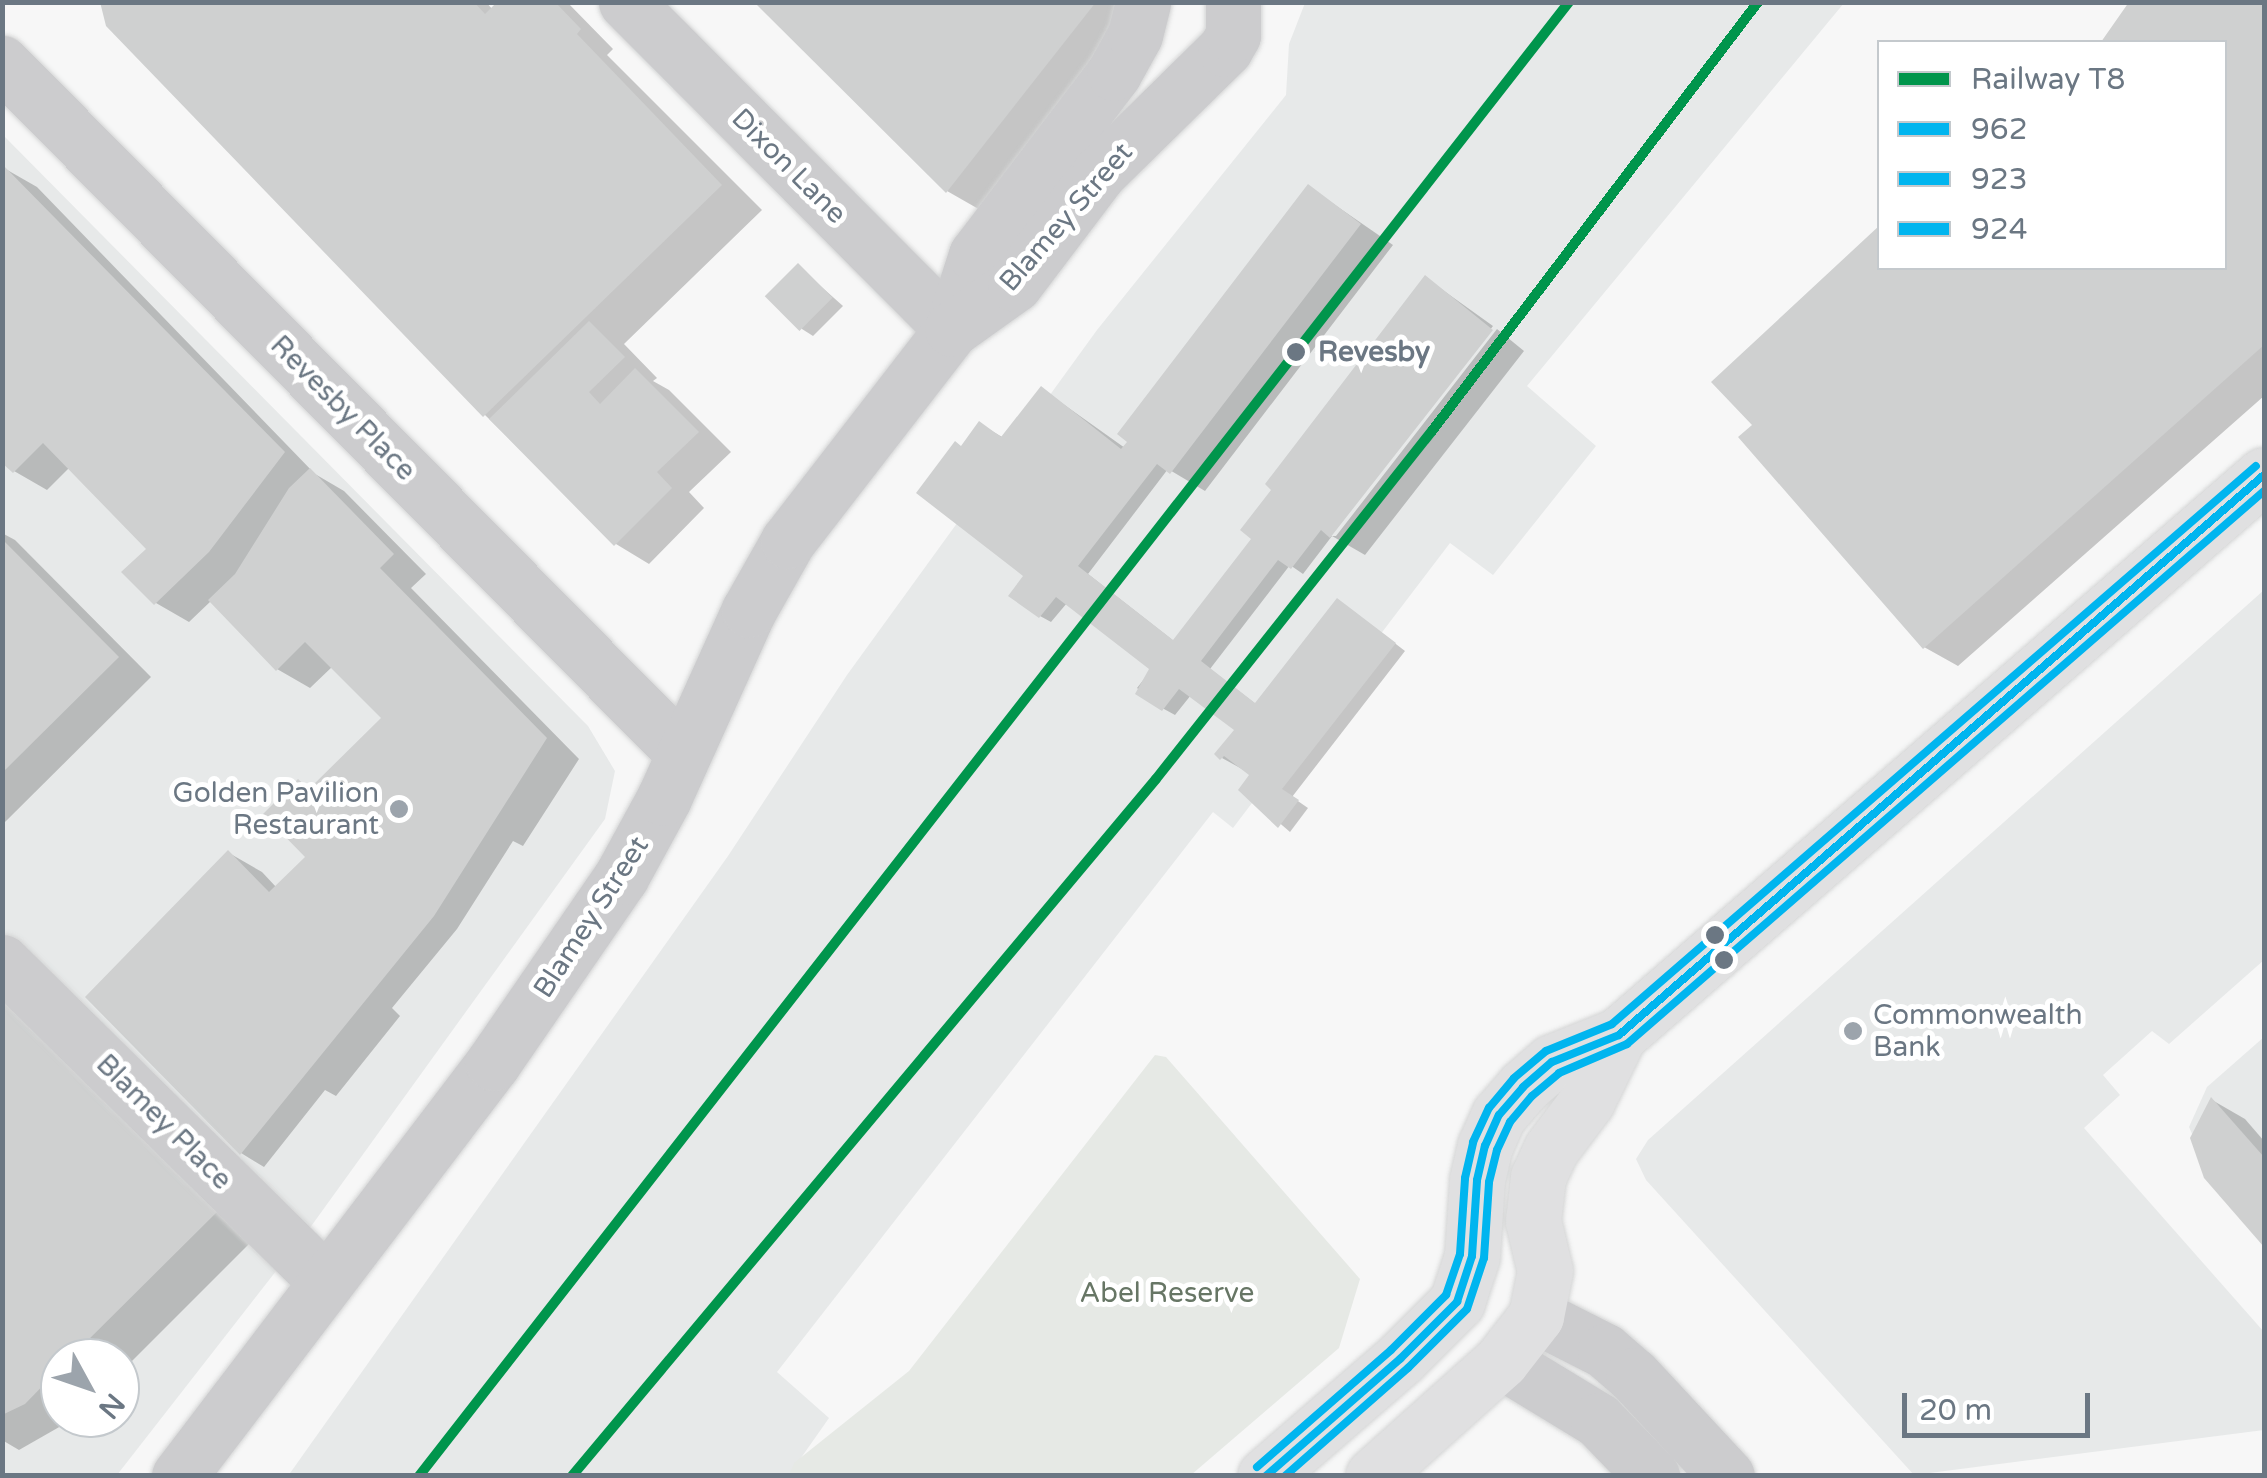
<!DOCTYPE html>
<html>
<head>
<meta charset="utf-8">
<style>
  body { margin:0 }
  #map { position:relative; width:2267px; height:1478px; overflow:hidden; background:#f7f7f7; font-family:"Varela Round",sans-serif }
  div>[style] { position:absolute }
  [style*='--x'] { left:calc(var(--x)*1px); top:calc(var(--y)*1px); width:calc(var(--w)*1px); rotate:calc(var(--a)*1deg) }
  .built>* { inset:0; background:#e7e9e9 }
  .green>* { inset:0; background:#e6e9e5 }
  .shadow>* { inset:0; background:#0003 }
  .building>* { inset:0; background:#cfd0d0; transform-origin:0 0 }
  .roads { filter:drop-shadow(0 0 2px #d4d5d5) drop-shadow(0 0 2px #d4d5d5) }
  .street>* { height:55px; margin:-27.5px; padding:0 27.5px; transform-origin:27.5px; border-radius:27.5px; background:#ccccce }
  .secondary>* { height:55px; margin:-27.5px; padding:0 27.5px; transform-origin:27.5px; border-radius:27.5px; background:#e0e0e1 }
  .bus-1>* { height:8px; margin:-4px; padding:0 4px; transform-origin:4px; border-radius:4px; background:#00b5ef }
  .bus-2>* { height:8px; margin:-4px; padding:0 4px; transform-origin:4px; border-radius:4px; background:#00b5ef }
  .bus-3>* { height:8px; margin:-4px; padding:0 4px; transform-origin:4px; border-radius:4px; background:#00b5ef }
  .rail-1>* { height:10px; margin:-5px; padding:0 5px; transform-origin:5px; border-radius:5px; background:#00954c }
  .dots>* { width:28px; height:28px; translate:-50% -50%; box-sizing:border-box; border:5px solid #fff; border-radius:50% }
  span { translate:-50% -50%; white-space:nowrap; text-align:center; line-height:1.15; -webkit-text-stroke:10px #fff; paint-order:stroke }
  .street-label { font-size:28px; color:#6b7783 }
  .stop-label { font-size:28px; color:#6b7783; font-weight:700 }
  .left { translate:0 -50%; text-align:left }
  .poi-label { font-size:28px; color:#6b7783 }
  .right { translate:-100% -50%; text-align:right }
  .park-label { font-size:28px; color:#677665 }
  .frame { position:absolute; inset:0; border:5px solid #6b7783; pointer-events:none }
  .legend { position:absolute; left:1877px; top:40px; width:350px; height:230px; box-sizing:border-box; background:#fff; border:2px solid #c4c9cd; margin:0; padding:12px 18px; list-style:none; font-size:30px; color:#6b7783 }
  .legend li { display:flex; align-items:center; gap:20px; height:50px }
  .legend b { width:50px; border:2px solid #c4c9cd }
  .north { position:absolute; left:40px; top:1338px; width:100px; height:100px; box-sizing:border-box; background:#fff; border:2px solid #c4c9cd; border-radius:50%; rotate:130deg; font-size:28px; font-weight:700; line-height:40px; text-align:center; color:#6b7783 }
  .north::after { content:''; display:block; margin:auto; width:35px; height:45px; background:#9ca4ac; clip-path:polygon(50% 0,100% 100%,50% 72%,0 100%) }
  .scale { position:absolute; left:1902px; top:1393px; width:188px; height:45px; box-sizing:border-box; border:5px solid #6b7783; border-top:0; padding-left:12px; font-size:30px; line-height:35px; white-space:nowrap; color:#6b7783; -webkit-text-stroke:8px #fff; paint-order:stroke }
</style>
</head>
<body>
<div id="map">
  <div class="built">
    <div style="clip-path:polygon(1305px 3px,1844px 3px,1527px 386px,1596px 446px,1493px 575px,1450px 543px,1233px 828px,1213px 812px,777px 1372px,829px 1418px,789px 1475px,288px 1476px,728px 856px,847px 675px,1097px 330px,1286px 95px,1289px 44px)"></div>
    <div style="clip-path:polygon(evenodd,2px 134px,588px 726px,615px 771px,605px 819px,312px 1225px,117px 1475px,3px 1475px,2px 134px,60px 1358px,120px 1358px,120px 1418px,60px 1418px,60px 1358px)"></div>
    <div style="clip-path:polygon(2264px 590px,2264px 960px,2169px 1044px,2152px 1031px,2103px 1075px,2120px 1095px,2084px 1128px,2264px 1332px,2264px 1430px,1914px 1475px,1646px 1180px,1636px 1159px,1648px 1140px)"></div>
    <div style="clip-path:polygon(2264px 1037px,2264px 1234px,2207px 1168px,2189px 1127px,2207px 1087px)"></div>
  </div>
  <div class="green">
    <div style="clip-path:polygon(1155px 1055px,1166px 1057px,1360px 1279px,1339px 1348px,1191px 1475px,789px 1475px,794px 1463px,909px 1371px)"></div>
  </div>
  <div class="shadow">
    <div style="clip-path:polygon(102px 2px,486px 2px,493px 10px,501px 2px,567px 2px,613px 49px,607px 55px,762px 210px,624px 344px,657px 378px,653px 381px,669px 390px,731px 452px,689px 492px,704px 508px,649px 564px,616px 544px,485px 415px)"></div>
    <div style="clip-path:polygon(758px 2px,1155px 2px,989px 215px,947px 191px)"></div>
    <div style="clip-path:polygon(2132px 2px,2264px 2px,2264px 396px,1958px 666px,1924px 647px,1755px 425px,1880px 268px,2224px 268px,2224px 42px,2104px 42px)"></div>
    <div style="clip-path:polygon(2px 167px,37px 187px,315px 474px,344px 491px,426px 574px,411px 588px,579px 759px,523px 846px,513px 841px,457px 929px,392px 1008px,400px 1016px,336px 1096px,325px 1090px,264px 1167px,241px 1153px,88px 997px,229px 853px,262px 872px,277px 888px,308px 857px,299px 782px,312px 790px,384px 718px,333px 666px,310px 688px,277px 669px,211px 601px,189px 622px,156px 603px,125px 572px,150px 549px,70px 467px,47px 490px,14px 471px)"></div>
    <div style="clip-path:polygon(1309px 187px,1393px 245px,1205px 491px,1168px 469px,1088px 574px,1175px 642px,1254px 539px,1426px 278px,1493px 326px,1329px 536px,1336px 536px,1497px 329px,1524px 351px,1365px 555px,1332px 536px,1303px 574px,1290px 565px,1210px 669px,1257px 705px,1349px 608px,1405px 651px,1292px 797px,1308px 808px,1290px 832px,1241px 790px,1253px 775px,1222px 758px,1238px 730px,1191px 695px,1175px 715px,1164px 709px,1137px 688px,1152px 669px,1067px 603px,1051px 622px,1040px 616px,1026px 575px,962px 448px,980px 424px,1004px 438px,1042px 389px,1125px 448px)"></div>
    <div style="clip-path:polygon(798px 266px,843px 306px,813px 336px,802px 329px)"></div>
    <div style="clip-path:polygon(2px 533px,15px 540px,151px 677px,2px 825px)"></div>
    <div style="clip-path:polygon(2px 980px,258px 1235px,120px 1373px,120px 1358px,60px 1358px,60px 1418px,75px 1418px,19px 1450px,2px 1440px)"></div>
    <div style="clip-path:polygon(2212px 1100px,2245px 1119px,2264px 1141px,2264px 1243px,2206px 1177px)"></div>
  </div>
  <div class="building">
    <div style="clip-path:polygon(100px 2px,474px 2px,485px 14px,497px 2px,555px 2px,581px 29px,577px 34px,722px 185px,483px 417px,106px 26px)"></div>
    <div style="clip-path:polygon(754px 2px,1096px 2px,946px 193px)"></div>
    <div style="clip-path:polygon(2129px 2px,2264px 2px,2264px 345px,1923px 649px,1738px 437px,1752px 425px,1711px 382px,1880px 225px,1880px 268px,2224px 268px,2224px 42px,2101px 42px)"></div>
    <div style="clip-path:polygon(2px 164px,285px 452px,209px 552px,154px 605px,121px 572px,146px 549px,43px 443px,13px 473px,2px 463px)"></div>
    <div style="clip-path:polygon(1308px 184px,1361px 224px,1170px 474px,1157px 464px,1078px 566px,1173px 640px,1251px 539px,1240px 530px,1271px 490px,1265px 484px,1425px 275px,1493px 330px,1330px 538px,1321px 530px,1291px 569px,1278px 560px,1201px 661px,1255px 703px,1337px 598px,1396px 643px,1282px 789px,1299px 800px,1278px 828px,1238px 790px,1249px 775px,1224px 756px,1220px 760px,1214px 754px,1234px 730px,1179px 689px,1162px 711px,1135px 694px,1149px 669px,1056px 597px,1039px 618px,1008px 596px,1023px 576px,916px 493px,955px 441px,961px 446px,979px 421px,1001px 437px,1041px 386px,1121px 449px,1127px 442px,1117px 434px)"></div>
    <div style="left:798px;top:263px;width:49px;height:47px;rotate:45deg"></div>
    <div style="clip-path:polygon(589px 321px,625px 357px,589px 392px,600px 404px,635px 368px,699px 432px,657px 472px,672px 488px,614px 546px,489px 419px)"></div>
    <div style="clip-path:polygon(310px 468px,394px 554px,380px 568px,547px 738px,434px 916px,240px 1155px,85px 997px,228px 850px,269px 892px,305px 857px,263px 814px,298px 779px,309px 789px,381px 718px,305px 642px,276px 671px,208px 600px,235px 574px,289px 488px)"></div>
    <div style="clip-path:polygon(2px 539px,119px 657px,2px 773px)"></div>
    <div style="clip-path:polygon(2px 995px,219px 1210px,70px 1358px,60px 1358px,60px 1368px,25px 1404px,2px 1415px)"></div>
    <div style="clip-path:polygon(2211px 1097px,2264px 1157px,2264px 1247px,2204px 1178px,2190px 1138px)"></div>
  </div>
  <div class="roads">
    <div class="street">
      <div style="--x:626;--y:2;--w:462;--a:45.1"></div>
      <div style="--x:2;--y:63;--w:969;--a:45.38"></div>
      <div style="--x:952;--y:329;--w:78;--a:-72"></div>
      <div style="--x:976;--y:255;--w:228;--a:-52.8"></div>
      <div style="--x:1114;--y:73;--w:43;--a:-61.1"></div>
      <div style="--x:1135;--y:35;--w:34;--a:-76"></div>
      <div style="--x:2;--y:962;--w:455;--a:44.6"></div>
      <div style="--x:1536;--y:1316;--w:77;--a:26.9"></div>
      <div style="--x:1605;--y:1351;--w:37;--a:41"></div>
      <div style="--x:1633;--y:1375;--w:138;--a:47.1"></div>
      <div style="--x:1501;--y:1361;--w:114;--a:31.3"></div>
      <div style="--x:1598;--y:1420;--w:78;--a:46"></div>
      <div style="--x:179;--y:1476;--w:519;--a:-52.75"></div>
      <div style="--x:493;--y:1063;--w:226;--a:-55.5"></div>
      <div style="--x:621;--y:877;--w:90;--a:-61.4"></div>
      <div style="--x:664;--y:798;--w:206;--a:-65.7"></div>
      <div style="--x:749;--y:610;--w:79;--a:-60.5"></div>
      <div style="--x:788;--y:541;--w:268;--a:-52.3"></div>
      <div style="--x:952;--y:329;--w:77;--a:-35.5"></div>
      <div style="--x:1015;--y:284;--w:139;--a:-52.9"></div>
      <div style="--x:1099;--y:173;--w:177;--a:-44.5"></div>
      <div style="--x:1225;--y:49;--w:16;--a:-60"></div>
      <div style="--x:1233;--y:35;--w:33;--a:-90"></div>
    </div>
    <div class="secondary">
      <div style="--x:1265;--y:1476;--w:179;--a:-40.9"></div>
      <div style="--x:1400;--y:1359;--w:81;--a:-45"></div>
      <div style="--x:1457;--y:1302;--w:48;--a:-71.9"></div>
      <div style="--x:1472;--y:1256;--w:76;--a:-86.2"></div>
      <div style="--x:1477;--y:1180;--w:35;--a:-77"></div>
      <div style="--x:1485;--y:1146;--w:34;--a:-66"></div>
      <div style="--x:1499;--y:1115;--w:37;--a:-49"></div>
      <div style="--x:1523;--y:1087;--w:38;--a:-41"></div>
      <div style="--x:1552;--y:1062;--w:72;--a:-21.9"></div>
      <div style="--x:1619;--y:1035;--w:854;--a:-40.97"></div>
      <div style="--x:1373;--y:1476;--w:172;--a:-41.9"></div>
      <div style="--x:1501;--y:1361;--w:57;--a:-52.1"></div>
      <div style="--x:1536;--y:1316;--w:46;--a:-78.7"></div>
      <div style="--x:1545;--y:1271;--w:51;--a:-103.5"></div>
      <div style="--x:1533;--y:1221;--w:44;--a:-83.5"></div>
      <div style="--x:1538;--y:1177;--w:31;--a:-65"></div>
      <div style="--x:1551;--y:1149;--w:60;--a:-53.1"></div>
      <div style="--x:1587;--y:1101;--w:73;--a:-64.1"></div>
    </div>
  </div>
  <div class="bus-1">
    <div style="--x:1266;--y:1476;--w:178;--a:-41.1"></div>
    <div style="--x:1400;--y:1359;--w:81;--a:-45"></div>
    <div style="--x:1457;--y:1302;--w:48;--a:-71.9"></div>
    <div style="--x:1472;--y:1256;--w:76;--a:-86.2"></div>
    <div style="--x:1477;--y:1180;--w:35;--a:-77"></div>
    <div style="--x:1485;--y:1146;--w:34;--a:-66"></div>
    <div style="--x:1499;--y:1115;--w:37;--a:-49"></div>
    <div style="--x:1523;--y:1087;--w:38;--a:-41"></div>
    <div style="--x:1552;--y:1062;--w:72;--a:-21.9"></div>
    <div style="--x:1619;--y:1035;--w:854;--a:-40.97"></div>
  </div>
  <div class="bus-2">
    <div style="--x:1285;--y:1476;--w:164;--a:-41.3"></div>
    <div style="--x:1408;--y:1368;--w:83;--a:-45"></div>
    <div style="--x:1467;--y:1309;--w:54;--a:-71.6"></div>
    <div style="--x:1484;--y:1258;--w:76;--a:-86.2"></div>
    <div style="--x:1489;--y:1182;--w:33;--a:-76"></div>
    <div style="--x:1497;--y:1150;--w:31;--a:-65"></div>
    <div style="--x:1510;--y:1122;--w:34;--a:-50"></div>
    <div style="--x:1532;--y:1096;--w:35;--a:-40"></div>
    <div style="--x:1559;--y:1073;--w:74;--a:-23.1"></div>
    <div style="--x:1627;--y:1044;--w:844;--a:-40.96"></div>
  </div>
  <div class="bus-3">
    <div style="--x:1257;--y:1467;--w:178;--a:-41.1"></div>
    <div style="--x:1391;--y:1350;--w:78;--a:-45"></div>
    <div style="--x:1446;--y:1295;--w:43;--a:-71.1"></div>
    <div style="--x:1460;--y:1254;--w:76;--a:-86.2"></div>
    <div style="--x:1465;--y:1178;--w:37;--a:-77"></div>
    <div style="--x:1473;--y:1142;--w:38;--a:-65"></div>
    <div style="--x:1489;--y:1108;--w:39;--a:-50"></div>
    <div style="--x:1514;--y:1078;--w:42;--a:-40.2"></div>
    <div style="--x:1546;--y:1051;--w:71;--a:-22.2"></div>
    <div style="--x:1612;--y:1024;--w:852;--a:-40.91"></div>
  </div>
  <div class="rail-1">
    <div style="--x:419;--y:1476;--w:1870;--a:-52.04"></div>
    <div style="--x:572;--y:1476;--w:909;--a:-50.04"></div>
    <div style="--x:1156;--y:779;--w:444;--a:-51.6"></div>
    <div style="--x:1432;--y:431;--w:539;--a:-52.77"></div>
  </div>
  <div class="dots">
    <div style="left:1296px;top:352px;background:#6b7783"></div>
    <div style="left:399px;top:809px;background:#9ca4ac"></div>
    <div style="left:1715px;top:935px;background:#6b7783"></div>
    <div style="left:1724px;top:960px;background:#6b7783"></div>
    <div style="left:1853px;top:1031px;background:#9ca4ac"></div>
  </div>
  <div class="street-label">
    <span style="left:789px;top:166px;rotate:45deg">Dixon Lane</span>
    <span style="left:1066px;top:217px;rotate:-49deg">Blamey Street</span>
    <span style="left:343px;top:408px;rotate:45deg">Revesby Place</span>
    <span style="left:591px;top:917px;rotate:-57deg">Blamey Street</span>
    <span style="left:164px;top:1122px;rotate:45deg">Blamey Place</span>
  </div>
  <div class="stop-label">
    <span class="left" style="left:1318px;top:352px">Revesby</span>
  </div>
  <div class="poi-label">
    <span class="right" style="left:379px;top:809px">Golden Pavilion<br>Restaurant</span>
    <span class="left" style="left:1873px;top:1031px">Commonwealth<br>Bank</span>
  </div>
  <div class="park-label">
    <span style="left:1167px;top:1293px">Abel Reserve</span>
  </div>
  <div class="frame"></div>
  <ul class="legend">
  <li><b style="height:12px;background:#00954c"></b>Railway T8</li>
  <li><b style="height:12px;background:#00b5ef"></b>962</li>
  <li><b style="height:12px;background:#00b5ef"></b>923</li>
  <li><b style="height:12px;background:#00b5ef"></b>924</li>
  </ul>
  <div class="north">N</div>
  <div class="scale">20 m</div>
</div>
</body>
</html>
